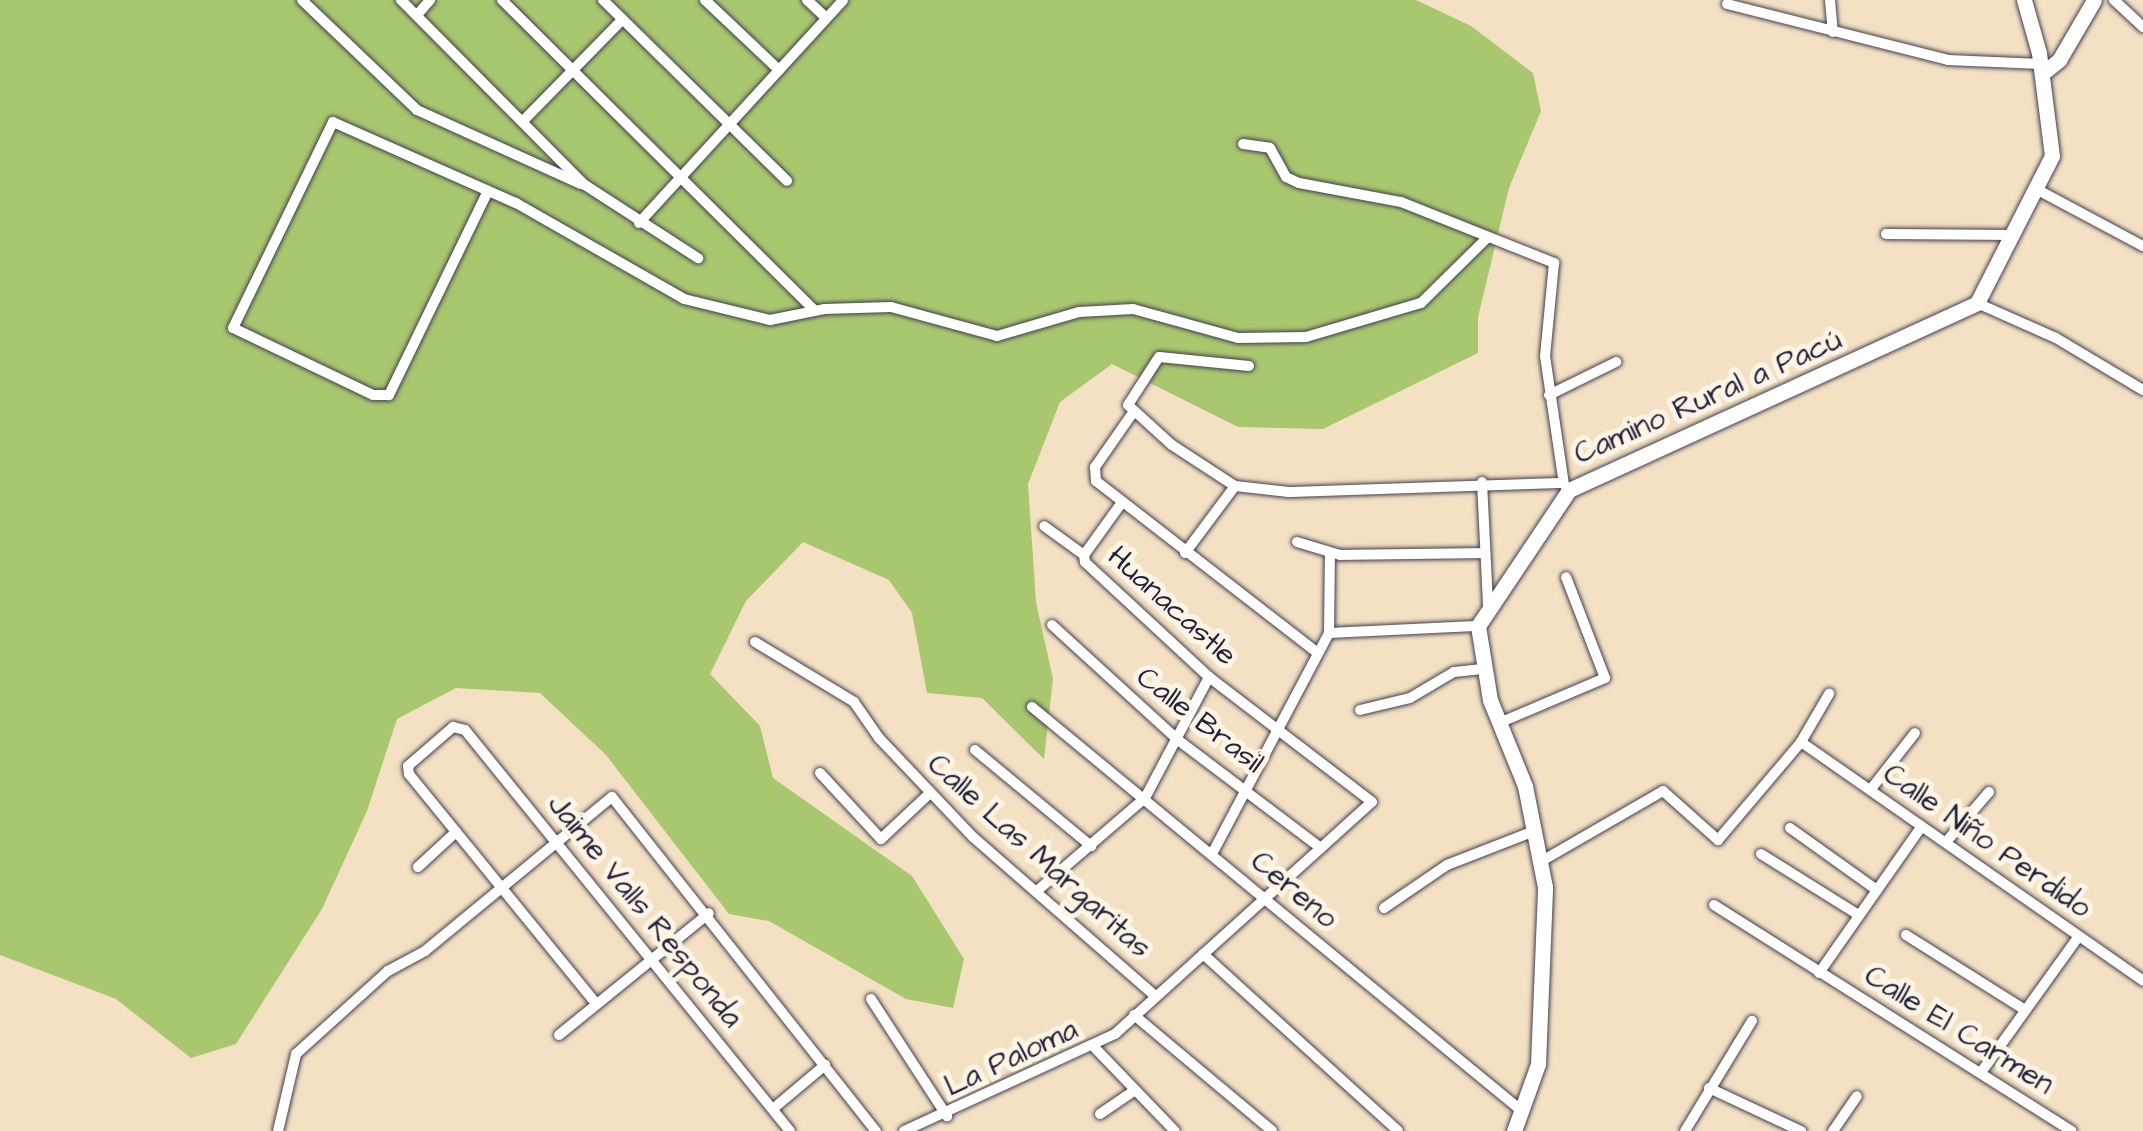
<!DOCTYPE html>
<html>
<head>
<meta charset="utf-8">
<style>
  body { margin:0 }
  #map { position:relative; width:2143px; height:1131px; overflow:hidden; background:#f4e1c4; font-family:"Architects Daughter",sans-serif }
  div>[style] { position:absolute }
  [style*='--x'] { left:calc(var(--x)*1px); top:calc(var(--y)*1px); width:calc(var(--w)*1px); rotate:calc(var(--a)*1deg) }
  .green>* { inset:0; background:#a9c76f }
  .roads { filter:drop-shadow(0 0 2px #423f50) drop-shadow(0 0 2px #423f50) }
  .street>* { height:10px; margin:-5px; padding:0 5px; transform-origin:5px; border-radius:5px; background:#fff }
  .secondary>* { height:15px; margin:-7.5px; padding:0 7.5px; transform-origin:7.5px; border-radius:7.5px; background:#fff }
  span { translate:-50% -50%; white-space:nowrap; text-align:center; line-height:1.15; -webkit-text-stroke:10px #fcf5e5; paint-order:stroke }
  .street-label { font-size:30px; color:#22223b }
</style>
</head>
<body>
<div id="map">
  <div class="green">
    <div style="clip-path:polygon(0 0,1416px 0,1471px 26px,1533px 73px,1541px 111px,1509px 188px,1478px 317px,1478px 353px,1323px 429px,1238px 427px,1112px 364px,1060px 402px,1028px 484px,1036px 602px,1053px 679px,1044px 759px,982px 698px,927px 693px,912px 613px,889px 580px,803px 542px,746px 601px,710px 674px,760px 726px,773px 778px,912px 876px,964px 959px,953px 1008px,906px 999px,769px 921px,729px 914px,606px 755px,540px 693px,456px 688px,397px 719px,367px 811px,322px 909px,236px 1044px,191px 1058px,116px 999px,0 955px)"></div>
  </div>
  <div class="roads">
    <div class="street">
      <div style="--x:302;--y:0;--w:159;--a:43.7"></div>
      <div style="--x:417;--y:110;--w:180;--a:24.3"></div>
      <div style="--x:401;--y:0;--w:261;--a:45.2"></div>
      <div style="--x:585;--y:185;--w:135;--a:32.9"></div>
      <div style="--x:502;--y:0;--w:441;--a:44.8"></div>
      <div style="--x:603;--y:0;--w:258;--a:44.5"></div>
      <div style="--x:705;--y:0;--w:102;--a:43.4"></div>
      <div style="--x:807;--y:0;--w:26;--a:43"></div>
      <div style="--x:1830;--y:0;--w:32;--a:85"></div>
      <div style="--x:2114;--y:0;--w:40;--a:43"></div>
      <div style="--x:1727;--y:4;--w:228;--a:14.2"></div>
      <div style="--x:1948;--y:60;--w:93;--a:2.5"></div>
      <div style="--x:417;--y:15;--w:20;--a:-49"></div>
      <div style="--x:524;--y:120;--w:141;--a:-45.6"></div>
      <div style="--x:1243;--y:144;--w:27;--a:8"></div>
      <div style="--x:1270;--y:148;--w:33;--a:61"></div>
      <div style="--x:1286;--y:177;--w:14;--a:25"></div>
      <div style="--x:1299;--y:183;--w:104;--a:10.6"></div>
      <div style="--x:1401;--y:202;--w:165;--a:21.7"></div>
      <div style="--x:1554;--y:263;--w:93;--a:95.5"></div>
      <div style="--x:1545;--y:356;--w:130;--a:81.6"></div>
      <div style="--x:2038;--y:190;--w:119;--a:28.1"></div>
      <div style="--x:488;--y:191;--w:227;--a:115.9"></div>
      <div style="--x:389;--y:395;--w:16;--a:180"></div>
      <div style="--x:373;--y:395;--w:155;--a:-154.4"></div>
      <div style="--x:233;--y:328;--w:229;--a:-64.1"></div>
      <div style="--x:333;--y:122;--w:200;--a:23.9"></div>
      <div style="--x:516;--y:203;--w:193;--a:29.7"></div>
      <div style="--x:684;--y:299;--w:89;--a:13.7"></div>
      <div style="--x:770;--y:320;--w:55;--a:-11.5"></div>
      <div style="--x:824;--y:309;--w:67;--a:-1.7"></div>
      <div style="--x:891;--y:307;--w:110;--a:15.3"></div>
      <div style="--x:997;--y:336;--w:85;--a:-16.3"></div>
      <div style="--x:1079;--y:312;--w:54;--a:-3.2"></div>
      <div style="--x:1133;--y:309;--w:109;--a:15.4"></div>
      <div style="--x:1238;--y:338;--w:68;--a:-0.8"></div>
      <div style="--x:1306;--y:337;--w:120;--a:-16.5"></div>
      <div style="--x:1421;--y:303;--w:93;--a:-44.6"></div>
      <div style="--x:639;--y:223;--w:302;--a:-47.5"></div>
      <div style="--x:1886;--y:234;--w:129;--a:0.4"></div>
      <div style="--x:1977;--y:303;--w:86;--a:23.9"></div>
      <div style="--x:2056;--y:338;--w:101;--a:30.9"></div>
      <div style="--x:1249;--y:366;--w:90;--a:-174.3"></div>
      <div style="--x:1159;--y:357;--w:57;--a:122.9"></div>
      <div style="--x:1128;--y:405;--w:59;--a:42.3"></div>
      <div style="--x:1172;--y:445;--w:75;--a:33.1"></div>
      <div style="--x:1235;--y:486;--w:54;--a:6.3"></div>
      <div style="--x:1289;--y:492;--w:272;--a:-1.9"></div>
      <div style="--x:1549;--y:395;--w:75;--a:-26.2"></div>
      <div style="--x:1132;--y:414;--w:65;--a:124.9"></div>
      <div style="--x:1095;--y:467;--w:14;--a:86"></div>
      <div style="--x:1096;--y:481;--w:277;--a:37.8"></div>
      <div style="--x:1482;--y:482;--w:123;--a:87.2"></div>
      <div style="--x:1297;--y:542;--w:45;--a:16.8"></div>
      <div style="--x:1340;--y:555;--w:143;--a:-0.8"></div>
      <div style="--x:1185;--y:553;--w:84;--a:-53.3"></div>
      <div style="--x:1084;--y:555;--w:62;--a:-54.2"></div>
      <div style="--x:1052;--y:625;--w:171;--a:42.4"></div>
      <div style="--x:1178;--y:740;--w:179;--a:37.1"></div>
      <div style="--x:1329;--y:633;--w:80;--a:-89.3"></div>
      <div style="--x:755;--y:642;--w:116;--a:31.2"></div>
      <div style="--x:854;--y:702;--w:44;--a:55.2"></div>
      <div style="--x:879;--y:738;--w:137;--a:46.5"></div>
      <div style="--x:973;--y:837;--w:239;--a:41.1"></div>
      <div style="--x:1032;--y:707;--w:636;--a:39.52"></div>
      <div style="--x:1360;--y:710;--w:51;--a:-13.5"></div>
      <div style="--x:1410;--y:698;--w:51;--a:-30.6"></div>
      <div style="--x:1454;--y:672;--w:31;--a:-6"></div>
      <div style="--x:1499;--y:723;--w:115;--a:-23"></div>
      <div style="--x:1605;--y:678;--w:108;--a:-111.1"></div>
      <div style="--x:1801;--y:742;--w:417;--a:34.9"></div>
      <div style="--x:975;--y:750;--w:151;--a:39.6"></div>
      <div style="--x:820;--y:773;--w:90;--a:47.3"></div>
      <div style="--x:881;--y:839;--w:66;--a:-43.2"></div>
      <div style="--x:1871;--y:789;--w:71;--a:-51.8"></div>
      <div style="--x:1790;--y:828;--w:103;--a:35.5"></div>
      <div style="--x:1946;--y:842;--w:66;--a:-49.3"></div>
      <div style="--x:1212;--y:854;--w:250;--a:-62.1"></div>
      <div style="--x:1329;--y:633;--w:149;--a:-2.7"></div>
      <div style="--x:1761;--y:854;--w:113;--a:32"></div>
      <div style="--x:1540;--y:862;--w:142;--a:-30"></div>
      <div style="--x:1663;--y:791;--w:74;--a:41.7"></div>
      <div style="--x:1718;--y:840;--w:128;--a:-49.7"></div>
      <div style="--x:1801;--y:742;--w:56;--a:-59.7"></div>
      <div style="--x:418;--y:867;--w:52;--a:-42.6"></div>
      <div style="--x:1038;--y:890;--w:141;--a:-40.7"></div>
      <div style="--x:1145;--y:798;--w:137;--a:-62.1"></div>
      <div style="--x:1714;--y:905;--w:423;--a:32.3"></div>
      <div style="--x:1384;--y:908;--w:76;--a:-34.3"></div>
      <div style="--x:1447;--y:865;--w:93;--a:-21.3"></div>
      <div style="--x:1906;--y:935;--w:137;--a:32.2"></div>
      <div style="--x:1203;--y:954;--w:263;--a:42.2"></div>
      <div style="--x:1819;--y:973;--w:179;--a:-55"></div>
      <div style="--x:871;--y:999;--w:140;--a:57"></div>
      <div style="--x:594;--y:1001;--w:293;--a:-129.2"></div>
      <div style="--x:409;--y:774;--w:8;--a:-97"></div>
      <div style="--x:408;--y:766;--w:60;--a:-40.9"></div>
      <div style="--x:453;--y:727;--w:12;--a:14"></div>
      <div style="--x:465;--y:730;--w:516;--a:50.98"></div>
      <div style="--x:1134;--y:1015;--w:180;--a:40"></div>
      <div style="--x:559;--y:1035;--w:193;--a:-39.1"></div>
      <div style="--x:1095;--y:1048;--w:115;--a:46.1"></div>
      <div style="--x:1982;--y:1071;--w:166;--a:-54.3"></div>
      <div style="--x:1709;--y:1088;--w:102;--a:25.1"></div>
      <div style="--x:774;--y:1108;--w:67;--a:-40.1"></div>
      <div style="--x:1100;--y:1114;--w:42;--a:-34.4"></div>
      <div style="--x:278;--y:1131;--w:79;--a:-76.8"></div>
      <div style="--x:296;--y:1054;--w:124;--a:-42.1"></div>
      <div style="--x:388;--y:971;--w:42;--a:-28.4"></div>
      <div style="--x:425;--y:951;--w:242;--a:-39.5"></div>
      <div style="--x:612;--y:797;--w:426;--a:51.7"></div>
      <div style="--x:904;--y:1131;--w:232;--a:-24.7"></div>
      <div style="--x:1115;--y:1034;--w:346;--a:-42.1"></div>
      <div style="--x:1372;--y:802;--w:205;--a:-142.5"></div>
      <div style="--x:1209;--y:677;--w:169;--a:-137.2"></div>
      <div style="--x:1085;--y:562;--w:7;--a:-98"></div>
      <div style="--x:1084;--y:555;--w:49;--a:-144.1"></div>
      <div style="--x:1685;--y:1131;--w:129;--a:-58.7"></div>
      <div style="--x:1833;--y:1131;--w:42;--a:-55.6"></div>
    </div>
    <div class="secondary">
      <div style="--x:2043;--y:73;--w:21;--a:-39"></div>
      <div style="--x:2059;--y:60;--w:69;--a:-59.7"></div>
      <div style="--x:1514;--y:1131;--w:71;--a:-70.3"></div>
      <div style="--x:1538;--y:1064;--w:177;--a:-87.7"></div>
      <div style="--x:1545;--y:887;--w:103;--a:-101.2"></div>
      <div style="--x:1525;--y:786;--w:93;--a:-112.1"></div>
      <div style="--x:1490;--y:700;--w:75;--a:-99.2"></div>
      <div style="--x:1478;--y:626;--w:164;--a:-56.2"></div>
      <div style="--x:1569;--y:490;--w:449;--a:-24.6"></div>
      <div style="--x:1977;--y:303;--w:165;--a:-63"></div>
      <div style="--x:2052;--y:156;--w:104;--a:-97.2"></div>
      <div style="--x:2039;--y:53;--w:55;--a:-105.8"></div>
    </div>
  </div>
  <div class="street-label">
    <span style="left:1708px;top:397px;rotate:-24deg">Camino Rural a Pacú</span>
    <span style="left:1172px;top:606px;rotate:42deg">Huanacastle</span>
    <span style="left:1200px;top:720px;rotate:38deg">Calle Brasil</span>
    <span style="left:1987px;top:841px;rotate:35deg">Calle Niño Perdido</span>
    <span style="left:1039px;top:856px;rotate:42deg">Calle Las Margaritas</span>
    <span style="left:1294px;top:890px;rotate:40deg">Cereno</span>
    <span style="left:645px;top:911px;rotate:51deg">Jaime Valls Responda</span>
    <span style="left:1959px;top:1030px;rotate:32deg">Calle El Carmen</span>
    <span style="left:1011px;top:1058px;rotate:-25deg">La Paloma</span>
  </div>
</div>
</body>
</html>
